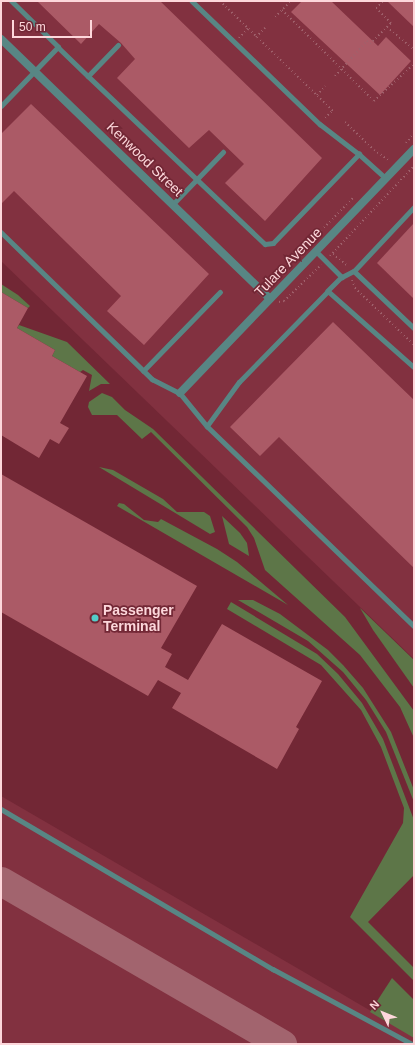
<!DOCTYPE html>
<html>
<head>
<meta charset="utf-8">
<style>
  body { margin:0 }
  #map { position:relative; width:415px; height:1045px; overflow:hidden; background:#722735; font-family:Arial,sans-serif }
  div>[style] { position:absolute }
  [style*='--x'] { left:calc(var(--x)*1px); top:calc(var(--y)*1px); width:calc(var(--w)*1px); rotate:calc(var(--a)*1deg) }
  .built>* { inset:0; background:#823140 }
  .green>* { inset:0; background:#5d7648 }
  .taxiway>* { height:29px; margin:-14.5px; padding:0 14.5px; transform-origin:14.5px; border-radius:14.5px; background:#a2646e }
  .building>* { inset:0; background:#ab5a66 }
  .path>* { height:2px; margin-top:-1px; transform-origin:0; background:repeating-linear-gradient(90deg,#9f606b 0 1px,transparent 0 4px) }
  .service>* { height:4.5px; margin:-2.25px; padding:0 2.25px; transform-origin:2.25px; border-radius:2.25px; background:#588684 }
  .minor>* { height:8px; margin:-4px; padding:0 4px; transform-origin:4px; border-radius:4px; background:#588684 }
  .dots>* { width:11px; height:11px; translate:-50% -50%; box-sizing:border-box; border:2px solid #722735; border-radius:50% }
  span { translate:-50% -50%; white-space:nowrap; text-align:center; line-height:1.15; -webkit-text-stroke:3.5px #722735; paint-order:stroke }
  .street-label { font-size:14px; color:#fdd7db }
  .poi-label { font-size:14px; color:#fdd7db; font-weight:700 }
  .left { translate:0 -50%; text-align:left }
  .frame { position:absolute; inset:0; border:2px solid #fdd7db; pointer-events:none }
  .north { position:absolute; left:363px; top:993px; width:40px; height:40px; -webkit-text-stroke:3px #722735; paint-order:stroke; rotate:313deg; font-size:11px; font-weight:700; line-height:16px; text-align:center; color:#fdd7db }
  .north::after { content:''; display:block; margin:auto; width:14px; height:18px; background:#fdd7db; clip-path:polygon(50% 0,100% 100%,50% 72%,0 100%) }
  .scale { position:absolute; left:12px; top:20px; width:80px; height:18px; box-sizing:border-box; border:2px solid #fdd7db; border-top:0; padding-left:5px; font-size:12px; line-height:14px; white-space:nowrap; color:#fdd7db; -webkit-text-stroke:3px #722735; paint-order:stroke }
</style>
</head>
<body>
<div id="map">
  <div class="built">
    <div style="clip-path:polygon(1px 1px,414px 1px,414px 659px,1px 261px)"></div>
    <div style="clip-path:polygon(1px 796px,414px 1036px,414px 1044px,1px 1044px)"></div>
  </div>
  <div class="green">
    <div style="clip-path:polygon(1px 284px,18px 295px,30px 306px,28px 308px,1px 292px)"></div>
    <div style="clip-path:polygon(19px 325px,67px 342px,110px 384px,101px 384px,89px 391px,92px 375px,83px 370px,80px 372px,52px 356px,55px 350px,17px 328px)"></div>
    <div style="clip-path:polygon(102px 393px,112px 397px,125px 410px,153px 429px,345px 617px,414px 711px,414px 738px,400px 707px,360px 655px,265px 570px,254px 538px,247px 527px,151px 432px,142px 439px,117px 415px,92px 415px,88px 407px,89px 402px)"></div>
    <div style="clip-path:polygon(99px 467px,113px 470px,163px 499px,177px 512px,204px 512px,210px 516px,215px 532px,210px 534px)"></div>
    <div style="clip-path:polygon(119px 503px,124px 504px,144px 520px,158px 522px,161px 519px,217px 549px,237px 562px,288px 605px,117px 506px)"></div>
    <div style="clip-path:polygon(222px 516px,240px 533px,247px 543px,249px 556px,229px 544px)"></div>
    <div style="clip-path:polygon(238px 600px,253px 600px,280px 614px,328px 650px,343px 665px,363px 688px,391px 732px,414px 790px,414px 802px,386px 732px,366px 700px,343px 672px,308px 641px)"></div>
    <div style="clip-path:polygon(231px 602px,317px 654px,338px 674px,362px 703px,383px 739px,414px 820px,414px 875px,368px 922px,414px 968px,414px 981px,350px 917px,403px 823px,404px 808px,381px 747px,361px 710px,321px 665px,227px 609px)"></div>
    <div style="clip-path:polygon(360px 608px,414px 660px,414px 688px,373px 630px)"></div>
    <div style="clip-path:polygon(392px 978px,414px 1000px,414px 1038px,370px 1012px)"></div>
  </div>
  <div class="taxiway">
    <div style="--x:1;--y:881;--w:325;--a:30.1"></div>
  </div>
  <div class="building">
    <div style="clip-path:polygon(37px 1px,160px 1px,322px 158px,265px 221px,225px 183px,244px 164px,209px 130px,189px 148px,117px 78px,135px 59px,121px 43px,99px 24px,81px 44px)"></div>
    <div style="clip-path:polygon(302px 1px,331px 1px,378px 46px,386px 37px,411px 61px,380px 95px,291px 12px)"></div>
    <div style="clip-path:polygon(387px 1px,414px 1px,414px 27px)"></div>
    <div style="clip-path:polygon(31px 104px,209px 274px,144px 345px,107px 311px,121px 296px,14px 191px,1px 204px,1px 134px)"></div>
    <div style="clip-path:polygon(414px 223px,414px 299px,377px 263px)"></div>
    <div style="clip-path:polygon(1px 292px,28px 308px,17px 328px,55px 350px,52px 356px,87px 376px,60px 423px,69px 428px,59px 444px,50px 439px,39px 458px,1px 435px)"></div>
    <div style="clip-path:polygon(333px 322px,414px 400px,414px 568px,279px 437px,260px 456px,230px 427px)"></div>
    <div style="clip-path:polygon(1px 474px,197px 586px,161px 648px,172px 654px,165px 667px,188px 680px,222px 624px,322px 681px,296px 727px,299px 729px,277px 769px,172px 708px,181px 693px,158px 680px,148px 696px,1px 612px)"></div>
  </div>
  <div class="path">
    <div style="--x:220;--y:1;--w:159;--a:44.2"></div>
    <div style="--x:377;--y:1;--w:4;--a:45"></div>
    <div style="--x:282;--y:10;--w:129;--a:44.7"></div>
    <div style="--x:374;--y:101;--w:54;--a:-42.8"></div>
    <div style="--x:275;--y:17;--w:23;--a:-45"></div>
    <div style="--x:387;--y:27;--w:35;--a:40"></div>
    <div style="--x:256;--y:37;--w:13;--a:-45"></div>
    <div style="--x:239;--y:38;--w:13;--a:-48"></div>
    <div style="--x:335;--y:76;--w:47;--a:-47.6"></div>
    <div style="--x:367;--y:41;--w:4;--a:45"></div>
    <div style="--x:370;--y:44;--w:30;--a:-45"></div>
    <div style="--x:391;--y:23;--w:21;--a:-135"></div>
    <div style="--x:376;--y:8;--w:11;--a:-41"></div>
    <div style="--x:317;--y:95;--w:12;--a:-48"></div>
    <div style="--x:325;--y:118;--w:11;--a:-45"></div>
    <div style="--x:345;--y:122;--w:40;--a:44"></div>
    <div style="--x:374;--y:150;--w:19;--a:35"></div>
    <div style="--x:406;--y:143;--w:13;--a:-51"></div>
    <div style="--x:333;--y:254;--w:19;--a:39"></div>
    <div style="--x:330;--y:256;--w:123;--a:-47"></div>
    <div style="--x:352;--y:280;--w:9;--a:69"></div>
    <div style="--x:355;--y:288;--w:82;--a:44"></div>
    <div style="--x:268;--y:285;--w:123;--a:-45.7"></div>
    <div style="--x:279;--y:302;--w:5;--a:-11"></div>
    <div style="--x:284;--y:301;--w:52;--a:-44.2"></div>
  </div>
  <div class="service">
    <div style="--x:192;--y:1;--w:178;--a:43.9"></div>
    <div style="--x:320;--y:124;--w:49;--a:37.6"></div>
    <div style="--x:359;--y:154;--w:36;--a:42"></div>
    <div style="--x:58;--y:47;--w:42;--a:44"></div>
    <div style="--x:88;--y:76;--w:43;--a:-45.9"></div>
    <div style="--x:88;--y:76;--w:244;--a:43.5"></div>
    <div style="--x:265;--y:244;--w:8;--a:-7"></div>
    <div style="--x:273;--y:243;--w:124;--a:-46"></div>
    <div style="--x:1;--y:106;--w:82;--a:-46"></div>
    <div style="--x:58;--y:47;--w:66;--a:-135.6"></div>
    <div style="--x:173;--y:204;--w:72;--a:-46.1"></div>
    <div style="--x:1;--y:232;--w:211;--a:44.2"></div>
    <div style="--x:152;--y:379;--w:31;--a:27"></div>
    <div style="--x:180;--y:393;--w:43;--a:50.7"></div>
    <div style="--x:207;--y:426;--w:288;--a:44"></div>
    <div style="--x:316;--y:251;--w:37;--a:45"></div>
    <div style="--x:342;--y:277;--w:20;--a:135"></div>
    <div style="--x:328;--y:291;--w:115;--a:41.5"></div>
    <div style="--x:354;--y:271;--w:88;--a:-46.8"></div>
    <div style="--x:342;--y:277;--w:13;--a:-27"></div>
    <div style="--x:354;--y:271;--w:83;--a:43.5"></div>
    <div style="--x:143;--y:371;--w:110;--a:-45.7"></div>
    <div style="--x:207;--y:426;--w:54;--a:-54"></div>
    <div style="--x:239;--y:382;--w:127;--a:-45.6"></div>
    <div style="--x:1;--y:809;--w:316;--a:30.5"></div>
    <div style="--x:273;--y:969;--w:158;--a:28.3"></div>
  </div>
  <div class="minor">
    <div style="--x:1;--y:39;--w:374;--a:44"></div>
    <div style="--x:180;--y:393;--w:338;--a:-46.2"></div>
  </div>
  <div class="dots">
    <div style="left:95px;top:618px;background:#53cdc9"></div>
  </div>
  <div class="street-label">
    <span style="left:145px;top:159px;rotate:44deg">Kenwood Street</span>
    <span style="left:288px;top:262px;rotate:-46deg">Tulare Avenue</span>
  </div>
  <div class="poi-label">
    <span class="left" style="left:103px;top:618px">Passenger<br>Terminal</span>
  </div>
  <div class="frame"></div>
  <div class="north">N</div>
  <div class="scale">50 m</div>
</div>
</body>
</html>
